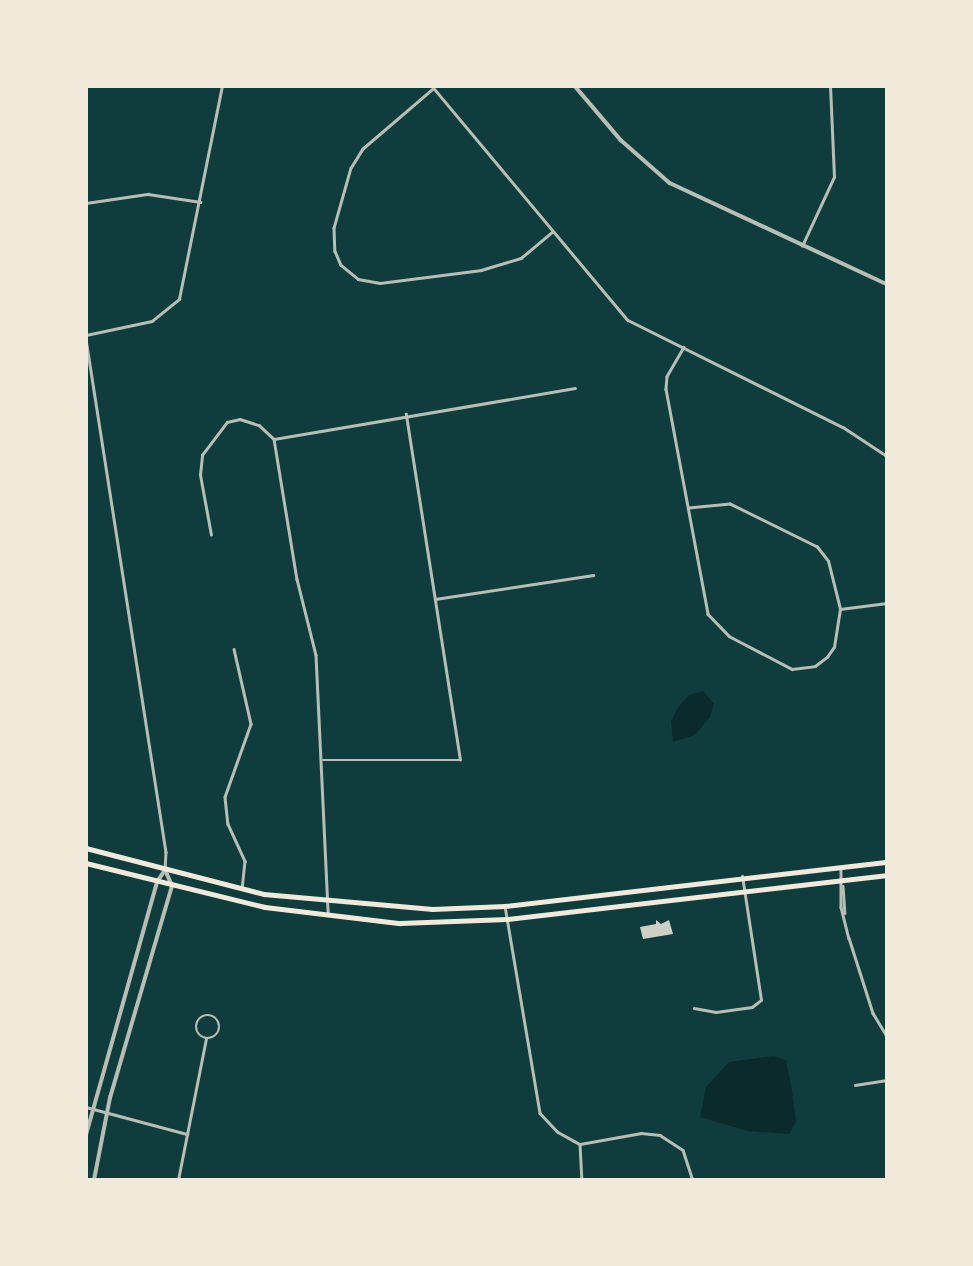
<!DOCTYPE html>
<html>
<head>
<meta charset="utf-8">
<style>
  body { margin:0 }
  #map { position:relative; width:973px; height:1266px; overflow:hidden; background:#0f3d3e; font-family:"Space Grotesk",sans-serif }
  div>[style] { position:absolute }
  [style*='--x'] { left:calc(var(--x)*1px); top:calc(var(--y)*1px); width:calc(var(--w)*1px); rotate:calc(var(--a)*1deg) }
  .water>* { inset:0; background:#0a2a2b }
  .building>* { inset:0; background:#cfcfc3 }
  .minor>* { height:2.5px; margin:-1.25px; padding:0 1.25px; transform-origin:1.25px; border-radius:1.25px; background:#b8beb3 }
  .minor>.ring { margin:-1.25px; padding:0; box-sizing:content-box; background:none; border:2.5px solid #b8beb3; border-radius:50% }
  .tertiary>* { height:3.5px; margin:-1.75px; padding:0 1.75px; transform-origin:1.75px; border-radius:1.75px; background:#b8beb3 }
  .primary>* { height:4.5px; margin:-2.25px; padding:0 2.25px; transform-origin:2.25px; border-radius:2.25px; background:#f1e9da }
  span { translate:-50% -50%; white-space:nowrap; text-align:center; line-height:1.15; -webkit-text-stroke:6px #f1e9da; paint-order:stroke }
  .frame { position:absolute; inset:0; border:88px solid #f1e9da; pointer-events:none }
</style>
</head>
<body>
<div id="map">
  <div class="water">
    <div style="clip-path:polygon(703px 691px,714px 704px,710px 717px,695px 735px,673px 742px,671px 721px,679px 706px,689px 695px)"></div>
    <div style="clip-path:polygon(774px 1056px,786px 1060px,792px 1091px,796px 1122px,789px 1134px,748px 1131px,700px 1117px,706px 1087px,729px 1062px)"></div>
  </div>
  <div class="building">
    <div style="clip-path:polygon(656px 920px,661px 924px,669px 920px,673px 934px,643px 939px,640px 927px,656px 924px)"></div>
  </div>
  <div class="minor">
    <div style="--x:432;--y:86;--w:305;--a:50.1"></div>
    <div style="--x:628;--y:320;--w:240;--a:26.5"></div>
    <div style="--x:843;--y:427;--w:53;--a:33.4"></div>
    <div style="--x:433;--y:89;--w:92;--a:139.4"></div>
    <div style="--x:363;--y:149;--w:22;--a:122"></div>
    <div style="--x:351;--y:168;--w:62;--a:105.8"></div>
    <div style="--x:334;--y:228;--w:23;--a:88"></div>
    <div style="--x:335;--y:251;--w:15;--a:67"></div>
    <div style="--x:341;--y:265;--w:22;--a:39"></div>
    <div style="--x:358;--y:279;--w:22;--a:10"></div>
    <div style="--x:380;--y:283;--w:102;--a:-7.3"></div>
    <div style="--x:481;--y:270;--w:42;--a:-16.7"></div>
    <div style="--x:521;--y:258;--w:40;--a:-40"></div>
    <div style="--x:86;--y:203;--w:63;--a:-8.3"></div>
    <div style="--x:148;--y:194;--w:53;--a:8.7"></div>
    <div style="--x:802;--y:246;--w:76;--a:-65.1"></div>
    <div style="--x:834;--y:177;--w:91;--a:-92.5"></div>
    <div style="--x:86;--y:335;--w:67;--a:-12"></div>
    <div style="--x:152;--y:321;--w:35;--a:-39"></div>
    <div style="--x:179;--y:299;--w:217;--a:-78.6"></div>
    <div style="--x:86;--y:339;--w:519;--a:81.14"></div>
    <div style="--x:166;--y:852;--w:17;--a:93"></div>
    <div style="--x:684;--y:347;--w:34;--a:120"></div>
    <div style="--x:667;--y:377;--w:12;--a:95"></div>
    <div style="--x:666;--y:389;--w:229;--a:79.4"></div>
    <div style="--x:708;--y:614;--w:30;--a:46"></div>
    <div style="--x:729;--y:636;--w:71;--a:27.6"></div>
    <div style="--x:792;--y:669;--w:23;--a:-7"></div>
    <div style="--x:815;--y:666;--w:15;--a:-37"></div>
    <div style="--x:827;--y:657;--w:12;--a:-55"></div>
    <div style="--x:834;--y:647;--w:38;--a:-81"></div>
    <div style="--x:840;--y:609;--w:49;--a:-104"></div>
    <div style="--x:828;--y:561;--w:18;--a:-128"></div>
    <div style="--x:817;--y:547;--w:97;--a:-153.7"></div>
    <div style="--x:730;--y:504;--w:41;--a:174.4"></div>
    <div style="--x:274;--y:439;--w:305;--a:-9.6"></div>
    <div style="--x:211;--y:535;--w:61;--a:-100.4"></div>
    <div style="--x:200;--y:475;--w:20;--a:-84"></div>
    <div style="--x:202;--y:455;--w:41;--a:-52.9"></div>
    <div style="--x:227;--y:422;--w:13;--a:-13"></div>
    <div style="--x:240;--y:419;--w:20;--a:18"></div>
    <div style="--x:259;--y:425;--w:21;--a:43"></div>
    <div style="--x:274;--y:439;--w:142;--a:80.7"></div>
    <div style="--x:297;--y:579;--w:78;--a:76"></div>
    <div style="--x:316;--y:655;--w:258;--a:87.3"></div>
    <div style="--x:435;--y:599;--w:160;--a:-8.6"></div>
    <div style="--x:840;--y:609;--w:47;--a:-7.3"></div>
    <div style="--x:234;--y:649;--w:77;--a:77.2"></div>
    <div style="--x:251;--y:724;--w:77;--a:109.6"></div>
    <div style="--x:225;--y:797;--w:27;--a:84"></div>
    <div style="--x:228;--y:824;--w:41;--a:65.3"></div>
    <div style="--x:245;--y:861;--w:28;--a:96"></div>
    <div style="--x:323;--y:760;--w:137;--a:0"></div>
    <div style="--x:460;--y:760;--w:350;--a:-98.9"></div>
    <div style="--x:841;--y:867;--w:40;--a:90"></div>
    <div style="--x:841;--y:907;--w:32;--a:76"></div>
    <div style="--x:849;--y:938;--w:79;--a:72.3"></div>
    <div style="--x:873;--y:1013;--w:27;--a:59"></div>
    <div style="--x:843;--y:886;--w:27;--a:86"></div>
    <div style="--x:505;--y:906;--w:210;--a:80.4"></div>
    <div style="--x:540;--y:1113;--w:26;--a:47"></div>
    <div style="--x:558;--y:1132;--w:25;--a:29"></div>
    <div style="--x:580;--y:1144;--w:62;--a:-10.2"></div>
    <div style="--x:641;--y:1133;--w:19;--a:6"></div>
    <div style="--x:660;--y:1135;--w:27;--a:33"></div>
    <div style="--x:683;--y:1150;--w:32;--a:72"></div>
    <div style="--x:694;--y:1008;--w:22;--a:10"></div>
    <div style="--x:716;--y:1012;--w:36;--a:-8"></div>
    <div style="--x:752;--y:1007;--w:11;--a:-38"></div>
    <div style="--x:761;--y:1000;--w:125;--a:-98.7"></div>
    <div class="ring" style="left:196px;top:1015px;width:21.5px;height:21.5px"></div>
    <div style="--x:855;--y:1085;--w:32;--a:-9"></div>
    <div style="--x:86;--y:1107;--w:105;--a:15"></div>
    <div style="--x:580;--y:1144;--w:36;--a:87"></div>
    <div style="--x:178;--y:1180;--w:144;--a:-78.8"></div>
  </div>
  <div class="tertiary">
    <div style="--x:575;--y:86;--w:71;--a:49.6"></div>
    <div style="--x:621;--y:140;--w:65;--a:41.3"></div>
    <div style="--x:670;--y:183;--w:239;--a:25"></div>
    <div style="--x:86;--y:1135;--w:263;--a:-74.3"></div>
    <div style="--x:157;--y:882;--w:14;--a:-56"></div>
    <div style="--x:94;--y:1180;--w:84;--a:-79"></div>
    <div style="--x:110;--y:1098;--w:221;--a:-73.7"></div>
    <div style="--x:172;--y:886;--w:17;--a:-114"></div>
  </div>
  <div class="primary">
    <div style="--x:86;--y:848;--w:184;--a:14.5"></div>
    <div style="--x:264;--y:894;--w:169;--a:5.1"></div>
    <div style="--x:432;--y:909;--w:73;--a:-2.4"></div>
    <div style="--x:505;--y:906;--w:385;--a:-6.6"></div>
    <div style="--x:86;--y:863;--w:184;--a:13.8"></div>
    <div style="--x:265;--y:907;--w:136;--a:6.8"></div>
    <div style="--x:400;--y:923;--w:107;--a:-2.1"></div>
    <div style="--x:507;--y:919;--w:383;--a:-6.6"></div>
  </div>
  <div class="frame"></div>
</div>
</body>
</html>
